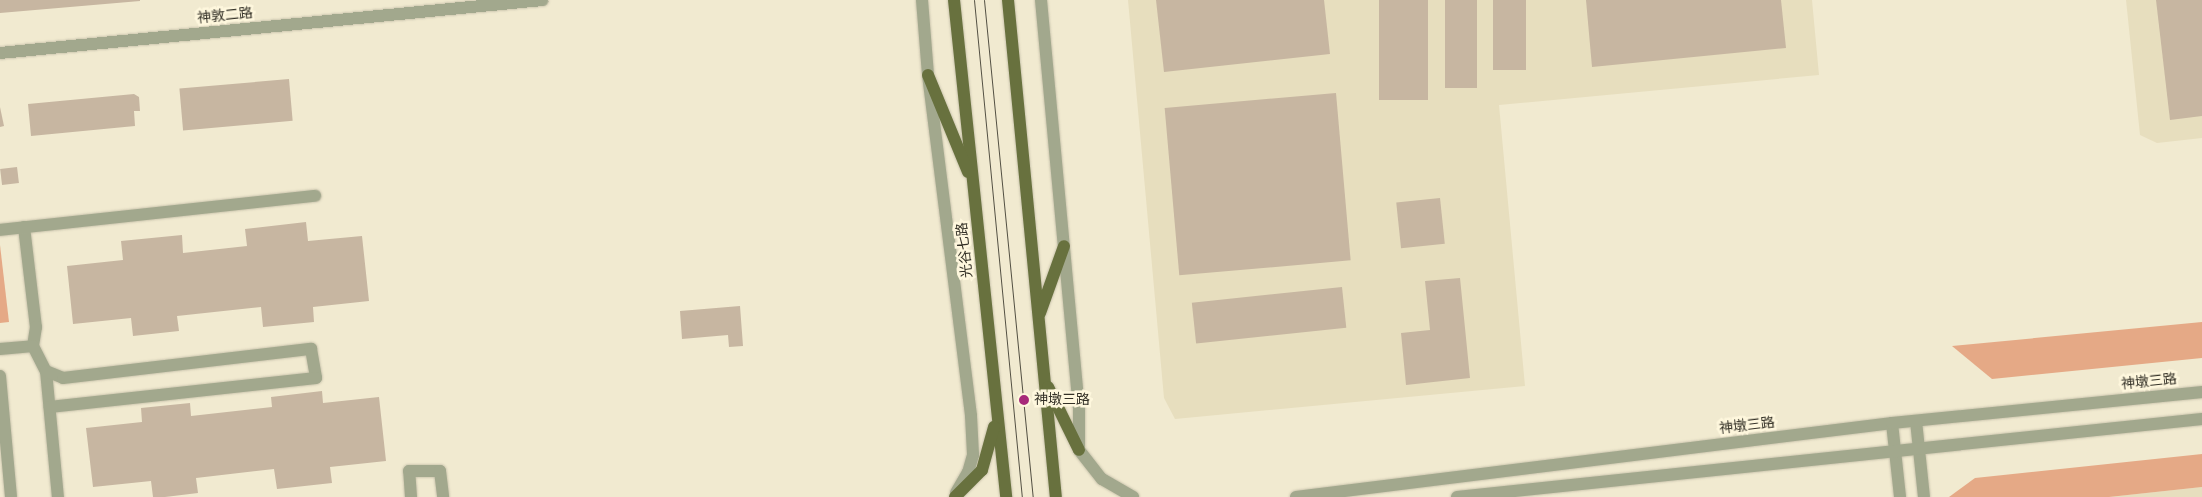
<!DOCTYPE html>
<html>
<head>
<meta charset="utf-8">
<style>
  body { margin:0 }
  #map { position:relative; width:2202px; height:497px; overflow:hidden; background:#f1ead0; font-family:"Fira Sans","Noto Sans SC",sans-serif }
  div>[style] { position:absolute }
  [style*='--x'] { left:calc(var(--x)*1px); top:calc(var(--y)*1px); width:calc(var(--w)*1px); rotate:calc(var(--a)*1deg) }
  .built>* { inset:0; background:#e7debe }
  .green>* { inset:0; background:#e5a986 }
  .building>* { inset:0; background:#c7b6a1; transform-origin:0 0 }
  .roads { filter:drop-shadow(0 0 1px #cbc5ae) drop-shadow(0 0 1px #cbc5ae) }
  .minor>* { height:12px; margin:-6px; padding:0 6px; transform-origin:6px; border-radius:6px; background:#a2a88d }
  .major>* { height:12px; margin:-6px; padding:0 6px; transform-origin:6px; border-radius:6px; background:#68713e }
  .tram>* { height:1px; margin:-0.5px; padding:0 0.5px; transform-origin:0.5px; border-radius:0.5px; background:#535043 }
  .dots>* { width:14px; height:14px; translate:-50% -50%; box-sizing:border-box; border:2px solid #fef7dd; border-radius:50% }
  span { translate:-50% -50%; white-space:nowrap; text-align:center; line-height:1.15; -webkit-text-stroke:5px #fef7dd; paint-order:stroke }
  .street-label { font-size:14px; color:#343127 }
  .poi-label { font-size:14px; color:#343127 }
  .left { translate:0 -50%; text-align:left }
</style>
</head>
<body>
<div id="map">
  <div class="built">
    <div style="clip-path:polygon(1128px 0,1812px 0,1819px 75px,1499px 105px,1525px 386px,1175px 419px,1164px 398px)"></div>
    <div style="clip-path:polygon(2126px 0,2202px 0,2202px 138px,2157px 143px,2140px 135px)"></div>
    <div style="clip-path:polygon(2202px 487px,2202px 497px,2109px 497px)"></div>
  </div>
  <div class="green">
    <div style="clip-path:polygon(0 245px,9px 322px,0 323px)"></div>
    <div style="clip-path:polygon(2202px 322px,2202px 358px,1992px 379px,1952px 346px)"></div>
    <div style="clip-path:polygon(2202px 454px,2202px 487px,2109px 497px,1949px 497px,1975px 478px)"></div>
  </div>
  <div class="building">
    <div style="clip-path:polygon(0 0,140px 0,140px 1px,0 13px)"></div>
    <div style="clip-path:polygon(1156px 0,1324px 0,1330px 54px,1164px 72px)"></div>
    <div style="left:1379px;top:0;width:49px;height:100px"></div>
    <div style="left:1445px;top:0;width:32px;height:88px"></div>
    <div style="left:1493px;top:0;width:33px;height:70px"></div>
    <div style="clip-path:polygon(1586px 0,1781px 0,1786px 48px,1592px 67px)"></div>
    <div style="clip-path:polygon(2156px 0,2202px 0,2202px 116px,2170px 120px)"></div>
    <div style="left:289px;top:79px;width:42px;height:110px;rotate:85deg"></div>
    <div style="left:1336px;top:93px;width:168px;height:172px;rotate:85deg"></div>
    <div style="clip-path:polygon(134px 94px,139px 97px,140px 111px,134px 111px,135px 126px,31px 136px,28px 104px)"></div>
    <div style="clip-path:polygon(0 107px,4px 126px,0 127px)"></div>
    <div style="left:17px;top:167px;width:16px;height:17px;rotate:83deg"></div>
    <div style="left:1440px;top:198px;width:46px;height:44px;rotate:84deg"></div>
    <div style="clip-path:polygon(306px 222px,308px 241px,362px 236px,369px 301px,313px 307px,314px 322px,263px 327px,261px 307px,177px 316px,179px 331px,133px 336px,131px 318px,73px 324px,67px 266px,123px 260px,121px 241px,182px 235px,183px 253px,247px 246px,245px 229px)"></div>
    <div style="clip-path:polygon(1460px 278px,1470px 378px,1406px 385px,1401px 333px,1430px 330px,1425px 281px)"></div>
    <div style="left:1342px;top:287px;width:41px;height:151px;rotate:84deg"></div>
    <div style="clip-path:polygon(740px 306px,743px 346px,729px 347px,728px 335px,682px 339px,680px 311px)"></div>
    <div style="clip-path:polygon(322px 391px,323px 403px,379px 397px,386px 461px,330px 467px,332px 483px,277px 489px,274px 469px,196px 478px,198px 493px,165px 497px,153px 497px,151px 481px,93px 487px,86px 428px,142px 422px,141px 408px,190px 403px,191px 416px,272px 407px,271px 397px)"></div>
  </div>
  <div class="roads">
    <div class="minor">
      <div style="--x:922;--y:0;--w:75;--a:85.4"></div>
      <div style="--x:928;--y:75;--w:344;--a:82.8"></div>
      <div style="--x:971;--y:416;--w:39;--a:87"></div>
      <div style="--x:973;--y:455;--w:18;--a:106"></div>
      <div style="--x:968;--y:472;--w:24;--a:120"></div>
      <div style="--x:1041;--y:0;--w:409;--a:84.7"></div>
      <div style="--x:1079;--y:407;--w:43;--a:90"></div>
      <div style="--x:1079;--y:450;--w:37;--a:52"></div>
      <div style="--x:1102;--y:479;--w:36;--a:30"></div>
      <div style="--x:0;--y:53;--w:545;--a:-5.58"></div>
      <div style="--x:24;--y:227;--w:101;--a:83.2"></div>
      <div style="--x:36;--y:327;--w:19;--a:99"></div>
      <div style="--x:0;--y:230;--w:317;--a:-6.2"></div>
      <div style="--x:0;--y:349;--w:33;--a:-5"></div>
      <div style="--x:33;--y:346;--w:28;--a:63"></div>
      <div style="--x:46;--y:371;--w:127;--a:84.6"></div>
      <div style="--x:46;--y:371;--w:18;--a:22"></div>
      <div style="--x:63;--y:378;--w:250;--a:-6.7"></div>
      <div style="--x:311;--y:349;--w:29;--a:80"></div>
      <div style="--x:316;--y:378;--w:268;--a:173.8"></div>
      <div style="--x:0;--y:376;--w:121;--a:84.8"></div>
      <div style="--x:1916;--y:421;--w:76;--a:84"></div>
      <div style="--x:1892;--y:423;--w:74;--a:83.8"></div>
      <div style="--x:411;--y:497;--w:26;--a:-94"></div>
      <div style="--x:409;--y:471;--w:31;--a:0"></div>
      <div style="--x:440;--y:471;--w:26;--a:83"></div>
      <div style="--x:1296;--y:497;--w:601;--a:-7.08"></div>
      <div style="--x:1892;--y:423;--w:312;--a:-5.7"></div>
      <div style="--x:1457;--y:497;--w:749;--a:-5.98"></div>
    </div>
    <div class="major">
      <div style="--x:954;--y:0;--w:500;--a:84"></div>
      <div style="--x:1008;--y:0;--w:499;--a:84.5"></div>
      <div style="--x:928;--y:75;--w:105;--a:67.6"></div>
      <div style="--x:1040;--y:313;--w:71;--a:-70.3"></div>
      <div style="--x:1048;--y:387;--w:70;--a:63.8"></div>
      <div style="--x:955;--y:497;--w:38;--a:-45"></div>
      <div style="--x:982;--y:470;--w:45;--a:-74.4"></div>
    </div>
  </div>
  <div class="tram">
    <div style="--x:974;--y:0;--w:499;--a:84.5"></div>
    <div style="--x:984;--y:0;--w:499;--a:84.4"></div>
  </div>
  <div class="dots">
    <div style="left:1024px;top:400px;background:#a72979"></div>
  </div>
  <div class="street-label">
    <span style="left:225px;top:16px;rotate:-6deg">神敦二路</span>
    <span style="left:965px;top:250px;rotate:-96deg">光谷七路</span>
    <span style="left:2149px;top:382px;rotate:-6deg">神墩三路</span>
    <span style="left:1747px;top:426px;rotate:-7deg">神墩三路</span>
  </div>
  <div class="poi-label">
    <span class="left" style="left:1034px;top:400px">神墩三路</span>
  </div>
</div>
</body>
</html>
